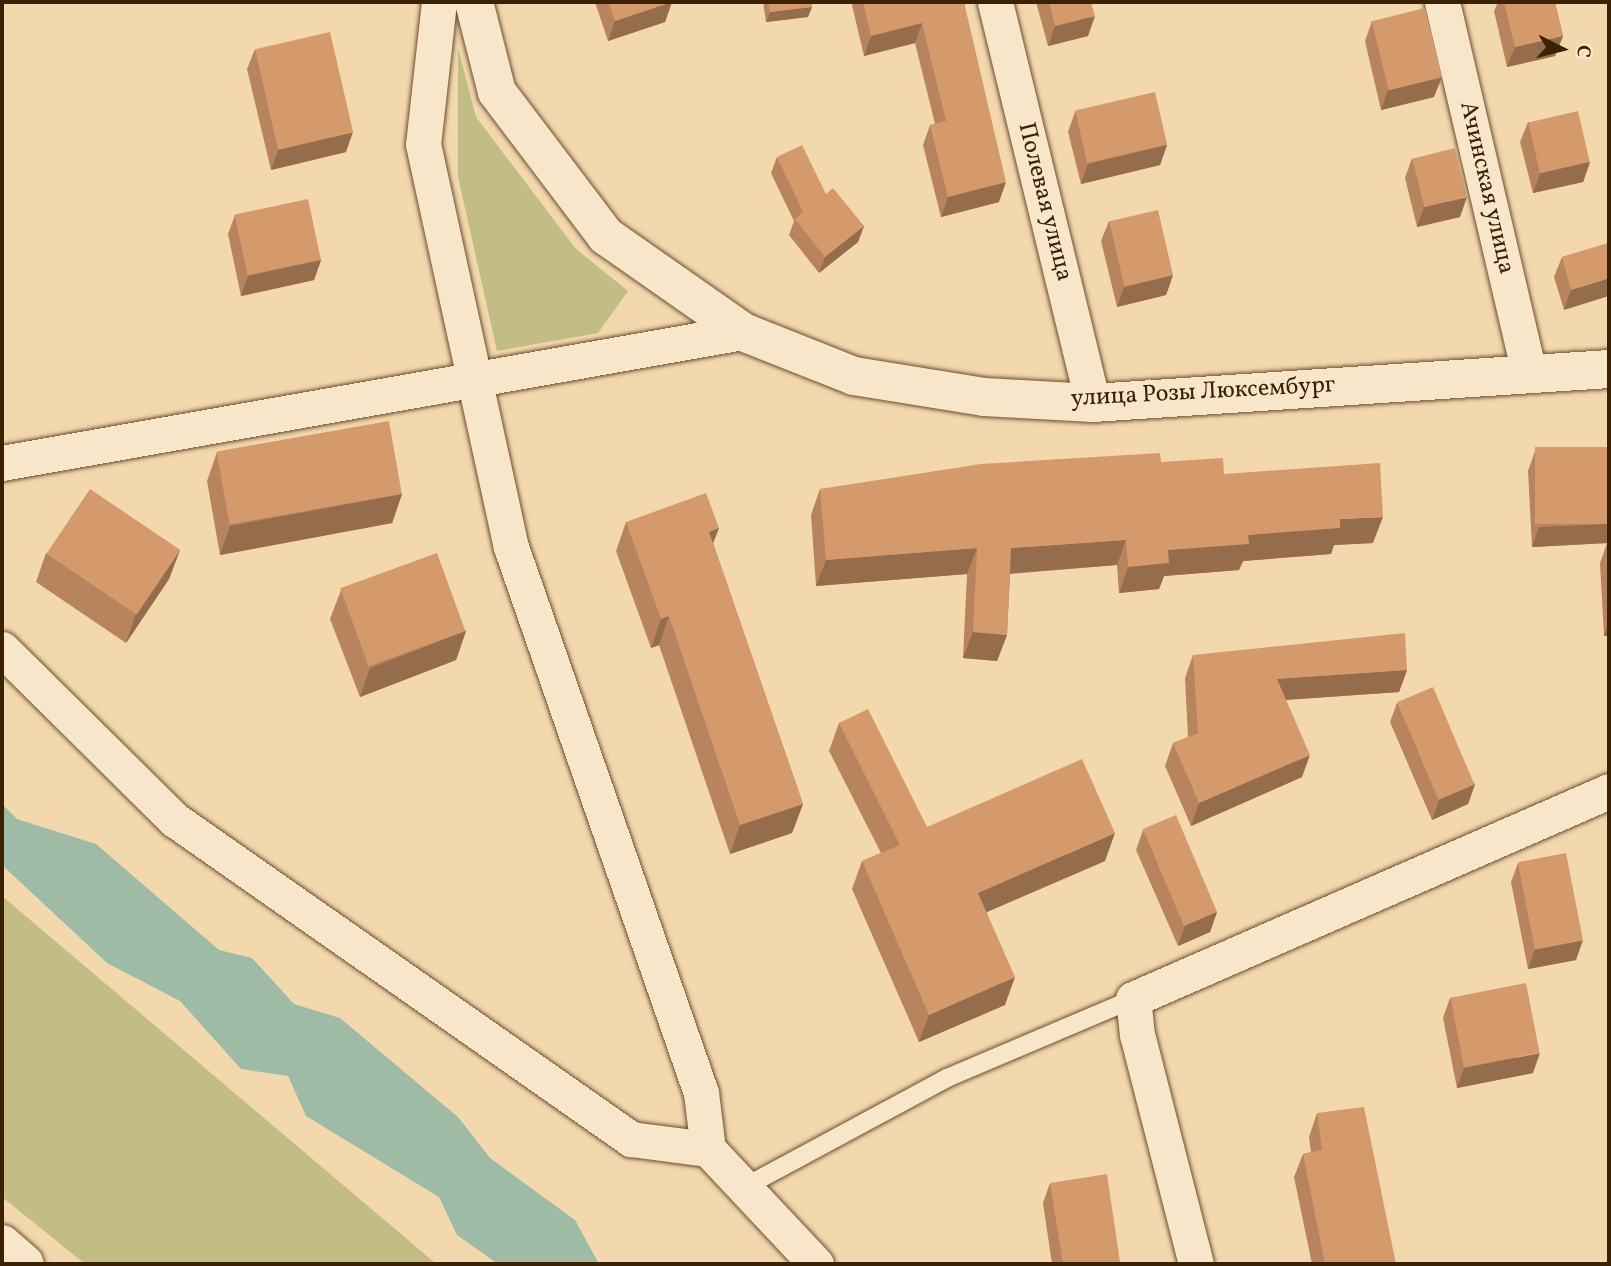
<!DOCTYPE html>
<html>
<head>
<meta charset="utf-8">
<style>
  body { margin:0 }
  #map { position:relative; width:1611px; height:1266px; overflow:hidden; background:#f4d8ad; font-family:Vollkorn,serif }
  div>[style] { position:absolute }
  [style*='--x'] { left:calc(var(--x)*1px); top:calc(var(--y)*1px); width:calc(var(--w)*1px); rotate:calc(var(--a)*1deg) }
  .green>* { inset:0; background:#c1bd85 }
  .water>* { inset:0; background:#9dbba5 }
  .roads { filter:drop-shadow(0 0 2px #6a4f2f) drop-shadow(0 0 2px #6a4f2f) }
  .service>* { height:18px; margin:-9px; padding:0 9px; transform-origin:9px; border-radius:9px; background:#f8e6ca }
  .minor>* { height:35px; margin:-17.5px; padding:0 17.5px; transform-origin:17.5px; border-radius:17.5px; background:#f8e6ca }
  .tertiary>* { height:38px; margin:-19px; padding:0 19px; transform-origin:19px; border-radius:19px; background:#f8e6ca }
  .secondary>* { height:38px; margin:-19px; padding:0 19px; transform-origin:19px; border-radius:19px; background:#f8e6ca }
  .wall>* { inset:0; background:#b7845d }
  .shaded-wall>* { inset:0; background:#956c4c }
  .building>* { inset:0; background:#d59a6c; transform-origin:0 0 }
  span { translate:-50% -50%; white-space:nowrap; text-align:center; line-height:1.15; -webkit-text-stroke:6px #f8e6ca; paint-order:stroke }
  .street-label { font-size:24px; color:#3c2105 }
  .frame { position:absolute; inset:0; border:4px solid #3c2105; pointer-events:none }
  .north { position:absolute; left:1527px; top:14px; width:70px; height:70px; -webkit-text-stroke:5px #f8e6ca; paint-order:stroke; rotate:96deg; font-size:19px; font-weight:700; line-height:28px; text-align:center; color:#3c2105 }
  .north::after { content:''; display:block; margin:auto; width:24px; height:32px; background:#3c2105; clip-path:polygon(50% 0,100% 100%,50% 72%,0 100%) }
</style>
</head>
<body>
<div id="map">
  <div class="green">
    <div style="clip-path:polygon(458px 48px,476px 117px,576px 249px,628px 291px,598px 333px,497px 351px,458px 177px)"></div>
    <div style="clip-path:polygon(2px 896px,434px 1262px,85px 1264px,2px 1197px)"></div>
  </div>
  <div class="water">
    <div style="clip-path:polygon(2px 804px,17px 819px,96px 844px,219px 950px,252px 958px,294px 1004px,340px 1018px,458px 1117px,490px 1158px,575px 1220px,599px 1264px,498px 1264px,457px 1235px,439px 1197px,306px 1116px,288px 1076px,241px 1069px,180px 1001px,107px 963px,2px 865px)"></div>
  </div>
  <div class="roads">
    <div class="service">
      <div style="--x:741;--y:1189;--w:234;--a:-28.3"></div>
      <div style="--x:947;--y:1078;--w:202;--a:-23"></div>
    </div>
    <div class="minor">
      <div style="--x:439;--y:2;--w:143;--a:96.4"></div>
      <div style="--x:423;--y:144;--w:412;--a:77.7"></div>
      <div style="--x:511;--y:547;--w:578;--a:70.81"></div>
      <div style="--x:701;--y:1093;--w:56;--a:82.9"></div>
      <div style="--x:708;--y:1149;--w:158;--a:46.8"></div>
      <div style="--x:995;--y:2;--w:413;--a:76.3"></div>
      <div style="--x:1442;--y:2;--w:382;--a:76.8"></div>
      <div style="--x:2;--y:463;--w:752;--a:-10.03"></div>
      <div style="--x:2;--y:649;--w:243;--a:44.7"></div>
      <div style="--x:175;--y:820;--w:557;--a:34.98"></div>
      <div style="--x:631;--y:1139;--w:78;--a:7.4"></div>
      <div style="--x:1196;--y:1264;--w:236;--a:-104.4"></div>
      <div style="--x:1137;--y:1035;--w:36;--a:-96"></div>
      <div style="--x:1133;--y:999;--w:519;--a:-23.6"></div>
    </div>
    <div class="tertiary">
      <div style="--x:474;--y:2;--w:93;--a:75.7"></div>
      <div style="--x:497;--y:92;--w:181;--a:52.9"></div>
      <div style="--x:606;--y:236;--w:167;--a:35"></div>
      <div style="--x:743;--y:332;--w:119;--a:21.6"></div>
      <div style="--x:854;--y:376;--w:132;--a:9.2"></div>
      <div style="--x:984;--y:397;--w:109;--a:3.2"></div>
      <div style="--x:1093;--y:403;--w:517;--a:-3.77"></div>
    </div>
    <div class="secondary">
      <div style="--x:2;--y:1244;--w:30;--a:41"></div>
    </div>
  </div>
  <div class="wall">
    <div style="clip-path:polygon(595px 2px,672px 2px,665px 22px,608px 41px)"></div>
    <div style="clip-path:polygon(763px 2px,811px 2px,812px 7px,808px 17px,766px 22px)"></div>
    <div style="clip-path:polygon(854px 2px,964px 2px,999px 202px,941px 217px,923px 145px,930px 125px,935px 124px,915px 43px,864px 56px,852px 5px)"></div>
    <div style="clip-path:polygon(1036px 2px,1091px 2px,1088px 36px,1048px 46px)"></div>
    <div style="clip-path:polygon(1498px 2px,1555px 2px,1563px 36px,1555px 56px,1507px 67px,1494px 11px)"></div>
    <div style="clip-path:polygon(1372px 21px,1434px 97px,1381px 110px,1365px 41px)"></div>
    <div style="clip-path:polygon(255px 49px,346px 152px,271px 170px,247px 69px)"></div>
    <div style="clip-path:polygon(1075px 112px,1167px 145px,1160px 165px,1081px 184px,1068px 132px)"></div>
    <div style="clip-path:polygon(1528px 122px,1590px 162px,1583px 182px,1533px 193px,1520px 142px)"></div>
    <div style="clip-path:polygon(777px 157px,826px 194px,864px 226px,858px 242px,819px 273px,789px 235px,794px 221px,771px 173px)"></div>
    <div style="clip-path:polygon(1412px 158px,1460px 217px,1417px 227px,1405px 178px)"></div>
    <div style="clip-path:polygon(235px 215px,321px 260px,314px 280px,241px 296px,228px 234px)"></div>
    <div style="clip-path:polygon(1109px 221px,1173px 275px,1166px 295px,1117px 307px,1101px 241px)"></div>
    <div style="clip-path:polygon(1609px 243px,1564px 310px,1554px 277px,1562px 257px)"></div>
    <div style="clip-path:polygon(1609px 447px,1609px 539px,1608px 543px,1609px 543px,1609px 636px,1604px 636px,1600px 563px,1607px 543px,1532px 547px,1528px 471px,1535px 451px)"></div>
    <div style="clip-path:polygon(217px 452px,402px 494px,392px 523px,220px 555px,207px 481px)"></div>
    <div style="clip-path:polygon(1161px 462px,1224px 474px,1373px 543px,1334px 545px,1331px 554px,1243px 561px,1239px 570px,1164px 576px,1159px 589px,1119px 593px,1117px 565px,1010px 574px,1007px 635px,997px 661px,963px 658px,967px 574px,816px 586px,811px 515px,820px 489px)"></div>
    <div style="clip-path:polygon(626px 522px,719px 528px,713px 543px,803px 804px,792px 833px,730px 854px,659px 645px,651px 648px,616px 551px)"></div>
    <div style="clip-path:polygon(180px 550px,169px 579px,126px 643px,36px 582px,46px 553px)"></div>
    <div style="clip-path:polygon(341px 590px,466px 631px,456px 660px,360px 697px,330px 619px)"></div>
    <div style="clip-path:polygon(1193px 655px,1407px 670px,1399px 692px,1286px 700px,1302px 777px,1191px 826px,1165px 766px,1173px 743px,1188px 737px,1185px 678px)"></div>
    <div style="clip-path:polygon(1397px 703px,1475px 784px,1468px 804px,1432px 820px,1390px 722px)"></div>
    <div style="clip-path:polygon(839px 723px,927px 827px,1105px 861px,987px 912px,1005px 1005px,919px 1042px,852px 889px,862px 861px,881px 853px,829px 751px)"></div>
    <div style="clip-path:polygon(1143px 830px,1217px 912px,1210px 932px,1178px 946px,1136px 850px)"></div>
    <div style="clip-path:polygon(1518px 863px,1576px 960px,1528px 969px,1511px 882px)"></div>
    <div style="clip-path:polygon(1450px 998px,1533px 1073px,1457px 1088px,1443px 1018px)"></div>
    <div style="clip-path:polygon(1317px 1113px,1396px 1264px,1312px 1264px,1294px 1177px,1303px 1154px,1311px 1152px,1309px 1137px)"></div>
    <div style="clip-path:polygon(1050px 1183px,1119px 1264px,1052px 1264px,1043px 1203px)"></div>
  </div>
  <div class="shaded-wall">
    <div style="clip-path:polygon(672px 2px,665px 22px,608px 41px,615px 21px)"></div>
    <div style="clip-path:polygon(812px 7px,808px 17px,766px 22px,770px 12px)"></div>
    <div style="clip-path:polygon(1095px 16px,1088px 36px,1048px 46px,1055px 26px)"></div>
    <div style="clip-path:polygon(922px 23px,915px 43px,864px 56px,871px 36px)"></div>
    <div style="clip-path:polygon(1563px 36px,1555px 56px,1507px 67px,1515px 47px)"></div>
    <div style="clip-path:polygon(1442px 77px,1434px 97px,1381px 110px,1388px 90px)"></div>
    <div style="clip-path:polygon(353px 132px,346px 152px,271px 170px,278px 150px)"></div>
    <div style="clip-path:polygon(1167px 145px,1160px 165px,1081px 184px,1088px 164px)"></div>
    <div style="clip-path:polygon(1590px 162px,1583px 182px,1533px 193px,1540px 173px)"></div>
    <div style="clip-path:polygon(1006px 182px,999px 202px,941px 217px,948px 197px)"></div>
    <div style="clip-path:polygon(1467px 197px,1460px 217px,1417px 227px,1424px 207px)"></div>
    <div style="clip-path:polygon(864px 226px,858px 242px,819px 273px,825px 257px)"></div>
    <div style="clip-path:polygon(321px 260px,314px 280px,241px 296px,248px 276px)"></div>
    <div style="clip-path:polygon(1173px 275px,1166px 295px,1117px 307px,1124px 287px)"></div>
    <div style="clip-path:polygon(1609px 278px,1609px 296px,1564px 310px,1571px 290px)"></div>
    <div style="clip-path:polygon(402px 494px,392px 523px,220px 555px,230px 526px)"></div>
    <div style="clip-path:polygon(1383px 517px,1373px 543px,1334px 545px,1331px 554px,1243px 561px,1239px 570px,1164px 576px,1159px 589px,1119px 593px,1128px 567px,1168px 550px,1340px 519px)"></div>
    <div style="clip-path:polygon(1609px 524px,1609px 539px,1608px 543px,1532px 547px,1539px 527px)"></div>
    <div style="clip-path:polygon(719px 528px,708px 556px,709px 532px)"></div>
    <div style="clip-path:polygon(1126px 540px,1117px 565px,1001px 574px,1011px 548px)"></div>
    <div style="clip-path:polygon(977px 548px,967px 574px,816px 586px,826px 560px)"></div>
    <div style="clip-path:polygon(180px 550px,169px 579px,126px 643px,136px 614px)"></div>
    <div style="clip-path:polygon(669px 616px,659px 645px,651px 648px,661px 619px)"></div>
    <div style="clip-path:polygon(1609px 621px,1609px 636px,1604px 636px)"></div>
    <div style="clip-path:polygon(466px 631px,456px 660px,360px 697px,370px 668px)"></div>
    <div style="clip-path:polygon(973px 632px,1007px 635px,997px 661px,963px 658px)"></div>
    <div style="clip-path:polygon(1407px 670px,1399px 692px,1268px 701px,1277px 679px)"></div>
    <div style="clip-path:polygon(1310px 755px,1302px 777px,1191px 826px,1199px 803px)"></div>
    <div style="clip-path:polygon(1475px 784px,1468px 804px,1432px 820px,1439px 800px)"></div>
    <div style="clip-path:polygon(803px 804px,792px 833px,730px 854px,740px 825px)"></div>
    <div style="clip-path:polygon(1115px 833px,1105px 861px,968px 920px,978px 893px)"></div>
    <div style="clip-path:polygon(1217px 912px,1210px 932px,1178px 946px,1185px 926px)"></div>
    <div style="clip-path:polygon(1583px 940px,1576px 960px,1528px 969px,1535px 949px)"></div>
    <div style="clip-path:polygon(1015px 977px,1005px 1005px,919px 1042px,929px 1015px)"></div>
    <div style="clip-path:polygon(1540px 1053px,1533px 1073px,1457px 1088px,1464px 1068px)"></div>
  </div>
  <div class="building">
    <div style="clip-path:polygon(608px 2px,672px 2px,615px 21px)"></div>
    <div style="clip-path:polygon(768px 2px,811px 2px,812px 7px,770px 12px)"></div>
    <div style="clip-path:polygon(863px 2px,964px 2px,1006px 182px,948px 197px,930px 125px,946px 121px,922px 23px,871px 36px)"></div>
    <div style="clip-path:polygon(1049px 2px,1091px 2px,1095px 16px,1055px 26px)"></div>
    <div style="clip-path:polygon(1504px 2px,1555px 2px,1563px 36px,1515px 47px)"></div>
    <div style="left:1425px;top:8px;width:71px;height:55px;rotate:76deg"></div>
    <div style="left:330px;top:32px;width:103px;height:77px;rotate:77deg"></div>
    <div style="left:1155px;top:92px;width:54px;height:82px;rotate:77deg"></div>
    <div style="left:1578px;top:111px;width:52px;height:51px;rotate:77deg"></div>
    <div style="clip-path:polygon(802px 145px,826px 194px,833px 188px,864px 226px,825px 257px,795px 219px,803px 212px,777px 157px)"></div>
    <div style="left:1455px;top:148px;width:50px;height:44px;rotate:76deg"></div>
    <div style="left:308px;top:199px;width:62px;height:75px;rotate:78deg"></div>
    <div style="left:1158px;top:210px;width:67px;height:50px;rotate:77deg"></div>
    <div style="clip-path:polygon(1609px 243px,1609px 278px,1571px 290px,1562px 257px)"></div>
    <div style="left:389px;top:421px;width:74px;height:175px;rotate:80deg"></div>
    <div style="left:1609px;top:447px;width:77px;height:74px;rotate:90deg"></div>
    <div style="clip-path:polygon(1160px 453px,1161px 462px,1223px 458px,1224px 474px,1380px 463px,1383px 517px,1340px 519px,1340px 528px,1248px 535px,1249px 544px,1168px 550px,1169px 563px,1128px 567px,1126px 540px,1011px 548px,1007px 635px,973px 632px,977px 548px,826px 560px,820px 489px,981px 464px)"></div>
    <div style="left:90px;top:489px;width:109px;height:78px;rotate:34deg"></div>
    <div style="clip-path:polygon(706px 493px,719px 528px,709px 532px,803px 804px,740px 825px,669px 616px,661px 619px,626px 522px)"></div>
    <div style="clip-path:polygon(1607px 543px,1609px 543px,1609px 581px)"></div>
    <div style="left:437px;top:553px;width:83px;height:103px;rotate:70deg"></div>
    <div style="clip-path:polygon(1405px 633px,1407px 670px,1277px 679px,1310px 755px,1199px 803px,1173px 743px,1198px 733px,1193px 655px)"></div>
    <div style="left:1433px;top:687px;width:106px;height:39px;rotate:67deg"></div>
    <div style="clip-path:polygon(868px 709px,927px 827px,1082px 759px,1115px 833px,978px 893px,1015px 977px,929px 1015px,862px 861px,900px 845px,839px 723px)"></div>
    <div style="left:1176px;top:815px;width:105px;height:36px;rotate:67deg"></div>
    <div style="left:1566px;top:853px;width:89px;height:49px;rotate:79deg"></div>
    <div style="left:1526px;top:983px;width:71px;height:77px;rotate:79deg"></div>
    <div style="clip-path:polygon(1364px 1107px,1396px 1264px,1325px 1264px,1303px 1154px,1322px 1150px,1317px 1113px)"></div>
    <div style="clip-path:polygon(1107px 1174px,1120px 1262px,1103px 1264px,1063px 1264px,1050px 1183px)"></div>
  </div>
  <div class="street-label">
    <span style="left:1486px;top:188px;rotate:77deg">Ачинская улица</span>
    <span style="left:1044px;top:202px;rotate:76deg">Полевая улица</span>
    <span style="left:1203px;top:393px;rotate:-3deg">улица Розы Люксембург</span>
  </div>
  <div class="frame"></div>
  <div class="north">С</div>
</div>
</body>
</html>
